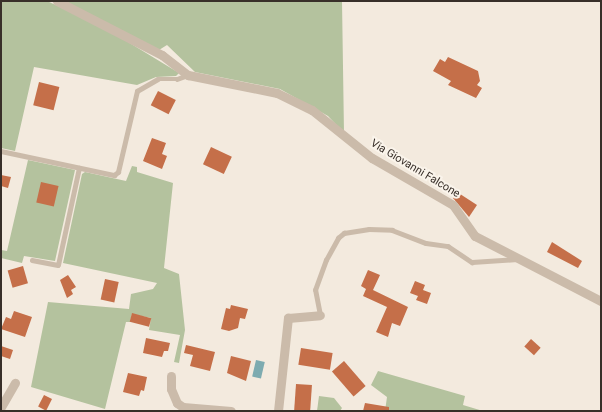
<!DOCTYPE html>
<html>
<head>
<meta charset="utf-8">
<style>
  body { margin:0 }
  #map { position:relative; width:602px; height:412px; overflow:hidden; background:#f3eade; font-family:Roboto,sans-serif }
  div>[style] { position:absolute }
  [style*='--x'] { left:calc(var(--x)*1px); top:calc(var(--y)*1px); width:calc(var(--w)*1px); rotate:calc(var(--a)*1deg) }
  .green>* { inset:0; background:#b4c29e }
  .water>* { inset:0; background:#7dabb0; transform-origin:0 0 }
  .building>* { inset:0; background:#c56f49; transform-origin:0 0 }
  .service>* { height:4.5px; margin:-2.25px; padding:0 2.25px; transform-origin:2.25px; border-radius:2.25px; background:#cbbbaa }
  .minor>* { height:9px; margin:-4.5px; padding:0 4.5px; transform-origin:4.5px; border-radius:4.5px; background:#cbbbaa }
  span { translate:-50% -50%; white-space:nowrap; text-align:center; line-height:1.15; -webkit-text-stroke:4px #faf4eb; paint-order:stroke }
  .street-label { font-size:11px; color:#382f29 }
  .frame { position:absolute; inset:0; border:2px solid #382f29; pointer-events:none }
</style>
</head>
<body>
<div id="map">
  <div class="green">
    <div style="clip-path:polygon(1px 1px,47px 1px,105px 28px,179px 73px,176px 76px,156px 77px,137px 85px,34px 67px,15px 151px,1px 148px)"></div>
    <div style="clip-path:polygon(62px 1px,342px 1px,344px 133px,328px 116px,280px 89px,195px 72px,167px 45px,159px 50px)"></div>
    <div style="clip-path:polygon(28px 160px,75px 170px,55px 261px,24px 256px,22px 263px,1px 258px,1px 250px,7px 251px)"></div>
    <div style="clip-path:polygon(132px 166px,137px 167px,137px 172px,173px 183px,164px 268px,179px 274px,185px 330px,179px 363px,174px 362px,180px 335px,149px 330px,151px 318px,132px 314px,130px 322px,126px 322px,105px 409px,31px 387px,48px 302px,129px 309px,131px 294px,153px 289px,157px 283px,63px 263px,82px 174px,85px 172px,126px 181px)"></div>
    <div style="clip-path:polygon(378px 371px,465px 396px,463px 405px,483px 411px,385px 411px,387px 397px,371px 385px)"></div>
    <div style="clip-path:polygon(319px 396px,334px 398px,342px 408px,340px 411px,317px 411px)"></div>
  </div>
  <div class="water">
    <div style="left:256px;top:360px;width:9px;height:17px;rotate:13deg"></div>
  </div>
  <div class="building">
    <div style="clip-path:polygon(448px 57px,478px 71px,480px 81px,477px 85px,482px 88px,476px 98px,448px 85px,451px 81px,433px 71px,440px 59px,445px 62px)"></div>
    <div style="left:39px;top:82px;width:21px;height:24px;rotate:14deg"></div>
    <div style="left:158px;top:91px;width:20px;height:16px;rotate:27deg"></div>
    <div style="clip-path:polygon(152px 138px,166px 143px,162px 154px,167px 156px,162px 169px,143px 161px)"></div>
    <div style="left:211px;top:147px;width:23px;height:19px;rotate:25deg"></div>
    <div style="clip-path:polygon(1px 175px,11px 177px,8px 188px,1px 186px)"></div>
    <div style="left:41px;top:182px;width:18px;height:21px;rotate:13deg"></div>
    <div style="clip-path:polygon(457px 192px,477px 205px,469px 217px,453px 198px)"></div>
    <div style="clip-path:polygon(552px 242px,582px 261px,578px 268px,547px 252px)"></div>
    <div style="left:23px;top:266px;width:18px;height:16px;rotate:74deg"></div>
    <div style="clip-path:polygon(368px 270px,380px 275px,373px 290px,408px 307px,400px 326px,392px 323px,388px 337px,376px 332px,387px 307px,363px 296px,366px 289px,361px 286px)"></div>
    <div style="clip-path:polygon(68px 275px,76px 287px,71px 290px,73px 294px,67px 298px,60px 280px)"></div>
    <div style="left:105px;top:279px;width:14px;height:21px;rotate:12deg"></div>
    <div style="clip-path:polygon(415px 281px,425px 285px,423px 290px,431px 293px,427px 304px,416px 300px,418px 296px,410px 293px)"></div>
    <div style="clip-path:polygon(231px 305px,248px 309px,245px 319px,240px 318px,238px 328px,229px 331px,221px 329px,226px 308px,230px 309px)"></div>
    <div style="clip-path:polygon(14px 311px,32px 317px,25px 337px,1px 329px,6px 317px,11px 319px)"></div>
    <div style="left:132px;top:313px;width:20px;height:9px;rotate:15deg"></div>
    <div style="clip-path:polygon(146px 338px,170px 343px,168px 351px,164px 351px,162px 357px,143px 353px)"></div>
    <div style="left:531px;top:339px;width:13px;height:10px;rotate:42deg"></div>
    <div style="clip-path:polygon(186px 345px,215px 352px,210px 371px,190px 366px,193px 355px,184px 353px)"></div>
    <div style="clip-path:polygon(1px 346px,13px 350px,10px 359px,1px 356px)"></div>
    <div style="left:301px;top:348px;width:32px;height:17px;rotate:9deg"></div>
    <div style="clip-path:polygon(231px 356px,251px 361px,246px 381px,227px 373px)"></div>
    <div style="left:344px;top:361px;width:33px;height:16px;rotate:49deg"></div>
    <div style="clip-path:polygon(128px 373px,147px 377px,144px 391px,141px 390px,139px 396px,123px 392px)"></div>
    <div style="left:296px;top:384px;width:16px;height:27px;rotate:4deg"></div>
    <div style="left:44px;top:395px;width:9px;height:13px;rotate:27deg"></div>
    <div style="clip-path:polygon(365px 403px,389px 407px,389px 411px,363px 411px)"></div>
  </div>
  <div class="service">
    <div style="--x:1;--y:151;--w:116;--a:12"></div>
    <div style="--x:114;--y:175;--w:5;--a:-37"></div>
    <div style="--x:118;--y:172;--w:83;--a:-76.8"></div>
    <div style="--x:137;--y:91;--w:24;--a:-30"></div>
    <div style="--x:158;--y:79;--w:19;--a:0"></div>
    <div style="--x:177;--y:79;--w:12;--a:-20"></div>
    <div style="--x:32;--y:260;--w:26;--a:11"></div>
    <div style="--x:58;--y:265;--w:99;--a:-77.8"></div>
    <div style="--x:320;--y:315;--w:25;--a:-101"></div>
    <div style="--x:315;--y:290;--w:32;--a:-70"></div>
    <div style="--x:326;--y:260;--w:25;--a:-61"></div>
    <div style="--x:338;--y:238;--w:8;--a:-40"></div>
    <div style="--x:344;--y:233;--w:25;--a:-9"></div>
    <div style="--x:369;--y:229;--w:23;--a:2"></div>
    <div style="--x:392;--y:230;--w:36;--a:21"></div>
    <div style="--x:426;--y:243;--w:22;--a:8"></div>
    <div style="--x:448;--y:246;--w:29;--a:34"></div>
    <div style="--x:472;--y:262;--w:45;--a:-3.8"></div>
  </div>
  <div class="minor">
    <div style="--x:57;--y:1;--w:118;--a:27.2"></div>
    <div style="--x:162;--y:55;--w:33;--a:38"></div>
    <div style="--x:188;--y:75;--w:91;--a:11.4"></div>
    <div style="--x:277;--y:93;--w:39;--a:26"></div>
    <div style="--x:312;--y:110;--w:77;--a:38.7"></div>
    <div style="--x:372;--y:158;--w:94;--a:30.1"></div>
    <div style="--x:453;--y:205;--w:38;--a:55"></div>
    <div style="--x:475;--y:236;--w:142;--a:27.3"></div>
    <div style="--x:171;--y:376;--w:13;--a:90"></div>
    <div style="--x:171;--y:389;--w:15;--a:67"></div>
    <div style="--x:177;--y:403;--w:7;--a:34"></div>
    <div style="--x:183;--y:407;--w:48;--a:4.8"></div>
    <div style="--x:1;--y:407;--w:28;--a:-60"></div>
    <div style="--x:278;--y:411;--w:94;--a:-83.9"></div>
    <div style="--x:288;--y:318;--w:32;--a:-5"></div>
  </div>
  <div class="street-label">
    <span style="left:415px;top:169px;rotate:31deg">Via Giovanni Falcone</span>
  </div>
  <div class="frame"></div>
</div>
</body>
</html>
